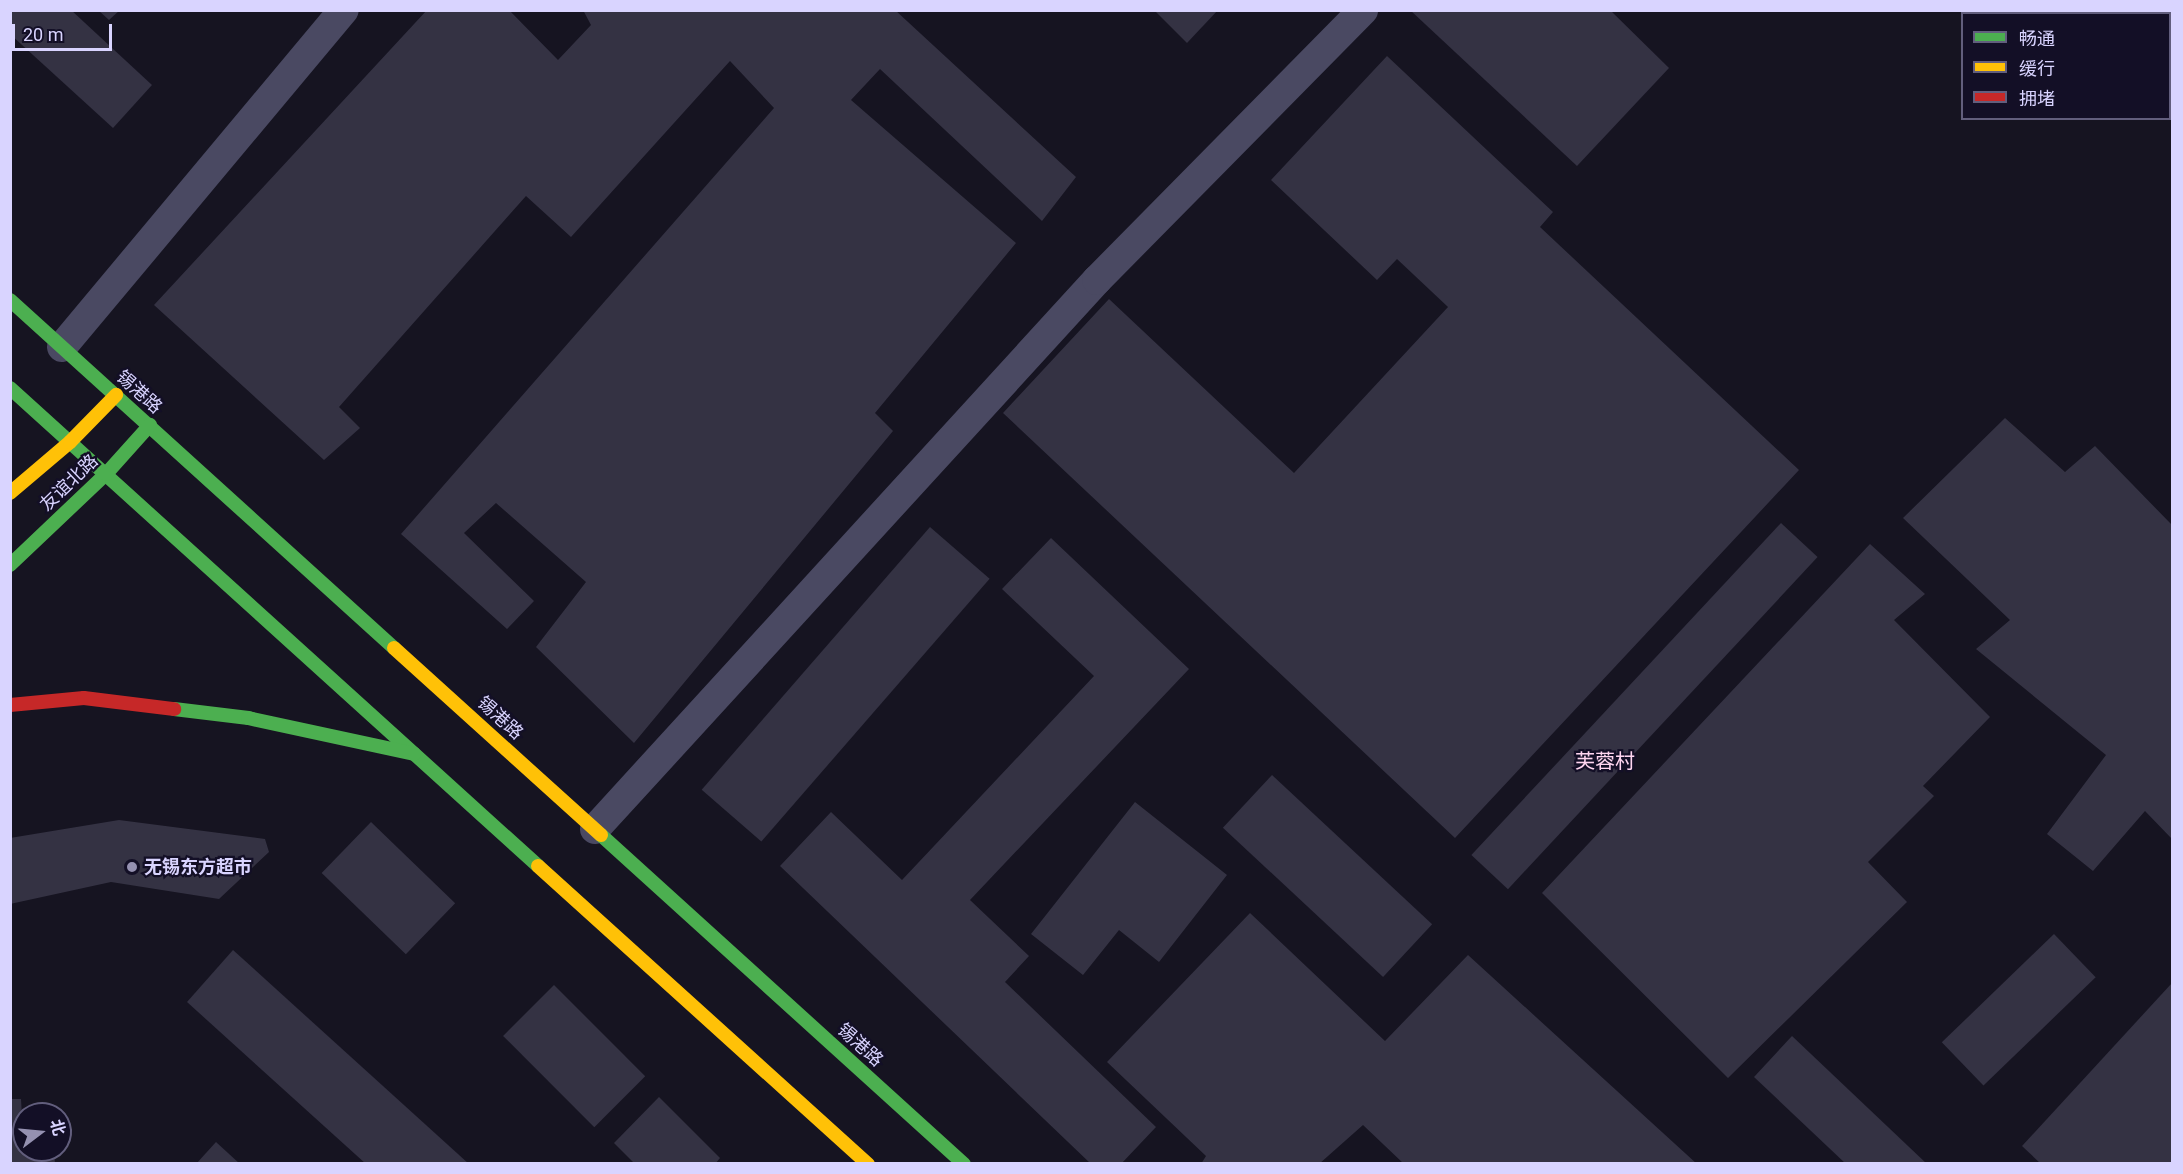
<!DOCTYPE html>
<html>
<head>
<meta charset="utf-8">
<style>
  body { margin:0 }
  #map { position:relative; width:2183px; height:1174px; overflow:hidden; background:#161421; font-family:Roboto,"Noto Sans SC",sans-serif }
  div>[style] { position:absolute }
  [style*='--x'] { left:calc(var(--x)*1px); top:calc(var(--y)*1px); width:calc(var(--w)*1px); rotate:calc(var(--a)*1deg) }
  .building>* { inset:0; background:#343243; transform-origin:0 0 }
  .street>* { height:30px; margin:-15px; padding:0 15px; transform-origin:15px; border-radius:15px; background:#4a4962 }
  .fast>* { height:14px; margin:-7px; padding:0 7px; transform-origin:7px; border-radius:7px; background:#4caf50 }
  .slow>* { height:14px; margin:-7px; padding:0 7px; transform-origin:7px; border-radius:7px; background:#ffc107 }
  .jam>* { height:14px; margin:-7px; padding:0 7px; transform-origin:7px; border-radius:7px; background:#c62828 }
  .dots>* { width:16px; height:16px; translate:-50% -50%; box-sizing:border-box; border:3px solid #130f26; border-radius:50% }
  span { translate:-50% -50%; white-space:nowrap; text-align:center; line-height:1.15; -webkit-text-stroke:4.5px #130f26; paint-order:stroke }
  .street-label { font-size:18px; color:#d9d4ff }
  .poi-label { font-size:18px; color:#d9d4ff; font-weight:700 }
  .left { translate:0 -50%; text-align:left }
  .neighbourhood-label { font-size:20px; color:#ffd6f0 }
  .frame { position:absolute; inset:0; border:12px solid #d9d4ff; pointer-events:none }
  .legend { position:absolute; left:1961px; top:12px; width:210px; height:108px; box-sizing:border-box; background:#130f26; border:2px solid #625e7d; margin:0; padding:8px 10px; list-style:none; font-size:18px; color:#d9d4ff }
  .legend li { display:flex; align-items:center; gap:12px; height:30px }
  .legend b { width:30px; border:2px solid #625e7d }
  .north { position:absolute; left:12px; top:1102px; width:60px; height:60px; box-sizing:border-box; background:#130f26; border:2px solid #625e7d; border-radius:50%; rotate:74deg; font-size:16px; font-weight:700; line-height:24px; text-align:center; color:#d9d4ff }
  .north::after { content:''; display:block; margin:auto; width:21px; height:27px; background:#9591b1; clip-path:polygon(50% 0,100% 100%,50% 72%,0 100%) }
  .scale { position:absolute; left:12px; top:24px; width:100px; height:27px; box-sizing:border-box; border:3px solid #d9d4ff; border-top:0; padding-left:8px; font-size:18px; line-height:21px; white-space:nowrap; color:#d9d4ff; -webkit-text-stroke:4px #130f26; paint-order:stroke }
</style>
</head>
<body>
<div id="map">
  <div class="building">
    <div style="clip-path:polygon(10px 10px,71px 10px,152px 85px,113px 128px,10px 34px)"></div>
    <div style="clip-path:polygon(98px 10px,120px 10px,109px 20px)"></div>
    <div style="clip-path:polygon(427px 10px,509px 10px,558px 60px,591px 25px,583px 10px,895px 10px,1076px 177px,1042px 221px,880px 69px,851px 100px,1016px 243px,875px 413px,893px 431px,634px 743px,536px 647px,586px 582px,496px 503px,464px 533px,534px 601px,507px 629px,401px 534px,774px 108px,730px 61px,571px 237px,526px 196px,339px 407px,360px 428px,324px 460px,154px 305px)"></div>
    <div style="clip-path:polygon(1154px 10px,1218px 10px,1187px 43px)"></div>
    <div style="clip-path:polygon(1410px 10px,1610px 10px,1669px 68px,1577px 166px)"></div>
    <div style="clip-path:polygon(1387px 56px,1553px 212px,1540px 227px,1799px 470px,1455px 838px,1003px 413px,1109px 299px,1294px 473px,1448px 307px,1397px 259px,1377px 280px,1271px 180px)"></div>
    <div style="clip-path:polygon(2005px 418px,2065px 472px,2095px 446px,2172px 525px,2172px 839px,2145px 811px,2093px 871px,2047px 834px,2106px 755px,1976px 649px,2010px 620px,1903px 518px)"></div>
    <div style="left:1781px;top:523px;width:50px;height:454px;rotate:43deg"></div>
    <div style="left:930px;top:527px;width:79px;height:348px;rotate:41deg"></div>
    <div style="clip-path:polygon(1051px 538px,1189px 669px,970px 900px,1029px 956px,1005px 982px,1156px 1127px,1121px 1164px,1091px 1164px,780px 866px,831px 812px,902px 880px,1094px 676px,1002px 589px)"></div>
    <div style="clip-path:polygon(1870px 544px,1925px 594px,1894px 620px,1990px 717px,1923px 786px,1934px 796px,1868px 862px,1907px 902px,1728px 1078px,1542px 893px)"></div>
    <div style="left:1272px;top:775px;width:219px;height:72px;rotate:43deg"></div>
    <div style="clip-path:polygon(1135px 802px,1227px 875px,1159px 962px,1119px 930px,1083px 975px,1031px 934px)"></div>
    <div style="clip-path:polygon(119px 820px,265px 839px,269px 852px,219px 899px,111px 882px,10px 904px,10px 838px)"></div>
    <div style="left:371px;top:822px;width:117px;height:71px;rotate:44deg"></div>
    <div style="clip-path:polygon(1250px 913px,1385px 1041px,1468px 955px,1697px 1164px,1404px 1164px,1363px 1125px,1319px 1164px,1201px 1164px,1206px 1156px,1107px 1062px)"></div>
    <div style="left:2054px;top:934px;width:60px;height:156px;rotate:46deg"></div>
    <div style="clip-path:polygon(233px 950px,469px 1164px,366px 1164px,187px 1002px)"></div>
    <div style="clip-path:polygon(2172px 983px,2172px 1164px,2041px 1164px,2022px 1146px)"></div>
    <div style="left:554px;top:985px;width:129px;height:72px;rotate:45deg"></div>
    <div style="clip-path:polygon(1792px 1036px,1927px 1164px,1846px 1164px,1754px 1077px)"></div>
    <div style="clip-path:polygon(659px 1097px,720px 1158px,715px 1164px,635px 1164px,614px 1143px)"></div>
    <div style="clip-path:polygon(10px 1099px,21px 1099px,24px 1150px,54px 1150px,55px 1164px,10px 1164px)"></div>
    <div style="clip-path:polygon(216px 1142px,240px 1164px,196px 1164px)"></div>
  </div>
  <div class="street">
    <div style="--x:62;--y:347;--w:439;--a:-50.1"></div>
    <div style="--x:595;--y:829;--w:744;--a:-47.56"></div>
    <div style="--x:1097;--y:280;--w:379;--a:-45.4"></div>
  </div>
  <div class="fast">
    <div style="--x:10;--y:300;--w:518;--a:42.18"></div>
    <div style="--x:10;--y:388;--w:712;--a:42.15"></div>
    <div style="--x:10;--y:565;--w:132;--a:-43.5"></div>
    <div style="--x:106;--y:474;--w:66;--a:-48.1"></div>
    <div style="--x:174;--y:709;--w:75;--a:6.9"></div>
    <div style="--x:248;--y:718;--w:170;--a:12.2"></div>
    <div style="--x:601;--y:835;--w:490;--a:42.2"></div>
  </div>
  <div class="slow">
    <div style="--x:10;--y:493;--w:79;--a:-40.4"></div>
    <div style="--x:70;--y:442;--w:66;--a:-45.6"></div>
    <div style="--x:394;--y:648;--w:279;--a:42.1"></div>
    <div style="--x:538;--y:866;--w:445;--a:42.1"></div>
  </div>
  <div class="jam">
    <div style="--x:10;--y:705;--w:74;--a:-5.4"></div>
    <div style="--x:84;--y:698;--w:91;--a:7"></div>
  </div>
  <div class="dots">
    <div style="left:132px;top:867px;background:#9591b1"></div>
  </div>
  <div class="street-label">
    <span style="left:139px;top:392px;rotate:42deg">锡港路</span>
    <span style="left:69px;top:483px;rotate:-44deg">友谊北路</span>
    <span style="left:500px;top:718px;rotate:42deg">锡港路</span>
    <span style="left:860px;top:1045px;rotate:42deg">锡港路</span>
  </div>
  <div class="poi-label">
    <span class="left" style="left:144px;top:867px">无锡东方超市</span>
  </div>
  <div class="neighbourhood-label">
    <span style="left:1605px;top:761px">芙蓉村</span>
  </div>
  <div class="frame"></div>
  <ul class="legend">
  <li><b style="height:8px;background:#4caf50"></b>畅通</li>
  <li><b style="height:8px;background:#ffc107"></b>缓行</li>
  <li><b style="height:8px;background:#c62828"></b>拥堵</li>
  </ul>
  <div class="north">北</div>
  <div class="scale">20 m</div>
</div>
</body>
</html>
